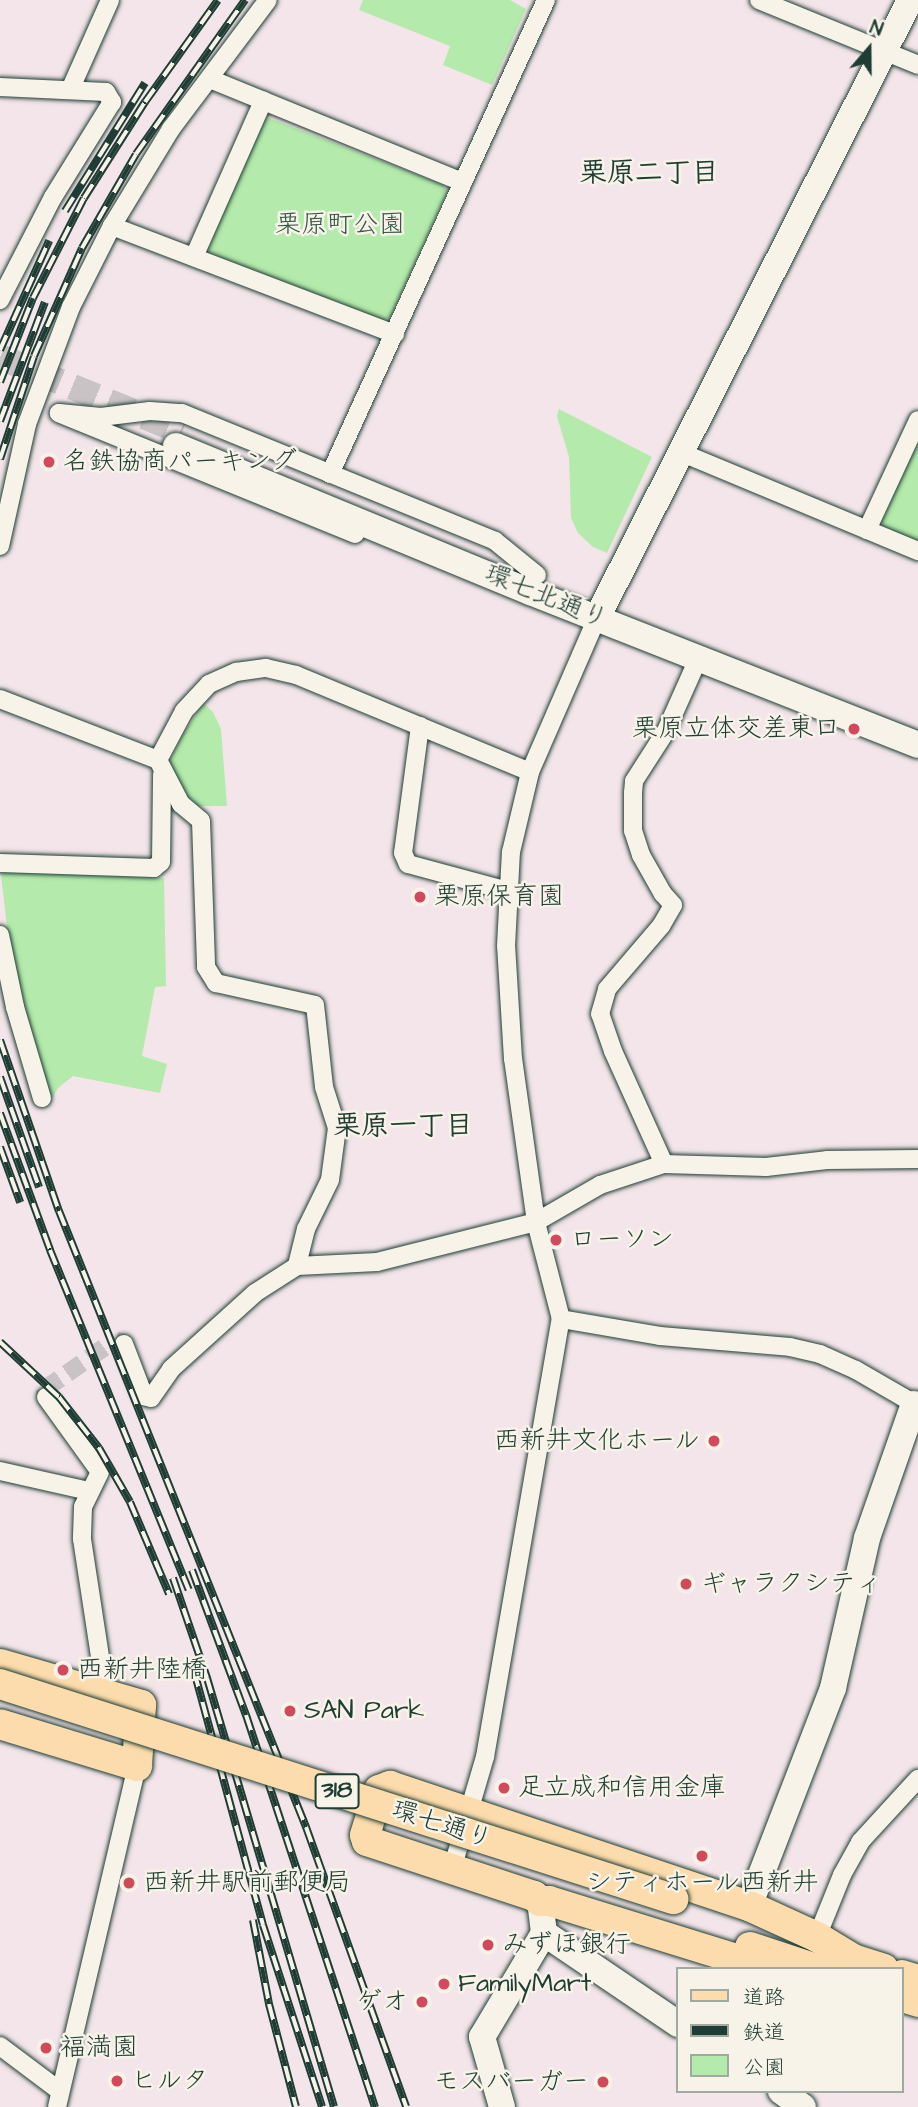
<!DOCTYPE html>
<html>
<head>
<meta charset="utf-8">
<style>
  body { margin:0 }
  #map { position:relative; width:918px; height:2107px; overflow:hidden; background:#f3e5e9; font-family:"Architects Daughter","Klee One",sans-serif }
  div>[style] { position:absolute }
  [style*='--x'] { left:calc(var(--x)*1px); top:calc(var(--y)*1px); width:calc(var(--w)*1px); rotate:calc(var(--a)*1deg) }
  .green>* { inset:0; background:#b4eaac }
  .street-tunnel>* { height:18px; margin-top:-9px; transform-origin:0; background:repeating-linear-gradient(90deg,#c9c3c5 0 18px,transparent 0 27px) }
  .secondary-tunnel>* { height:26px; margin-top:-13px; transform-origin:0; background:repeating-linear-gradient(90deg,#c9c3c5 0 26px,transparent 0 39px) }
  .roads { filter:drop-shadow(0 0 2px #1f3d34) drop-shadow(0 0 2px #1f3d34) }
  .street>* { height:18px; margin:-9px; padding:0 9px; transform-origin:9px; border-radius:9px; background:#f7f3e8 }
  .secondary>* { height:26px; margin:-13px; padding:0 13px; transform-origin:13px; border-radius:13px; background:#f7f3e8 }
  .primary>* { height:30px; margin:-15px; padding:0 15px; transform-origin:15px; border-radius:15px; background:#fcdcac }
  .rail>* { height:8px; margin-top:-4px; transform-origin:0; background:repeating-linear-gradient(90deg,#f7f3e8 0 16px,#1f3d34 0 32px); box-sizing:border-box; border-block:2px solid #1f3d34 }
  .bridges { filter:drop-shadow(0 0 2px #1f3d34) drop-shadow(0 0 2px #1f3d34) }
  .primary-bridge>* { height:30px; margin:-15px; padding:0 15px; transform-origin:15px; border-radius:15px; background:#fcdcac }
  .dots>* { width:19px; height:19px; translate:-50% -50%; box-sizing:border-box; border:4px solid #f7f3e8; border-radius:50% }
  span { translate:-50% -50%; white-space:nowrap; text-align:center; line-height:1.15; -webkit-text-stroke:5px #f7f3e8; paint-order:stroke }
  .shield-label span { padding:2px 5px; background:#f7f3e8; border:2px solid; border-radius:5px; -webkit-text-stroke-width:0 }
  .shield-label { font-size:24px; color:#1f3d34; font-weight:700 }
  .park-label { font-size:26px; color:#355746 }
  .poi-label { font-size:26px; color:#1f3d34 }
  .left { translate:0 -50%; text-align:left }
  .right { translate:-100% -50%; text-align:right }
  .street-label { font-size:26px; color:#1f3d34 }
  .neighbourhood-label { font-size:28px; color:#1f3d34; font-weight:700 }
  .legend { position:absolute; left:676px; top:1967px; width:228px; height:126px; box-sizing:border-box; background:#f7f3e8; border:2px solid #a1aaa0; margin:0; padding:9px 12px; list-style:none; font-size:21px; color:#1f3d34 }
  .legend li { display:flex; align-items:center; gap:14px; height:35px }
  .legend b { width:35px; border:2px solid #a1aaa0 }
  .north { position:absolute; left:834px; top:14px; width:70px; height:70px; -webkit-text-stroke:5px #f7f3e8; paint-order:stroke; rotate:20deg; font-size:19px; font-weight:700; line-height:28px; text-align:center; color:#1f3d34 }
  .north::after { content:''; display:block; margin:auto; width:24px; height:32px; background:#1f3d34; clip-path:polygon(50% 0,100% 100%,50% 72%,0 100%) }
</style>
</head>
<body>
<div id="map">
  <div class="green">
    <div style="clip-path:polygon(363px 0,510px 0,526px 9px,492px 85px,443px 65px,450px 46px,359px 10px)"></div>
    <div style="clip-path:polygon(269px 118px,443px 185px,447px 192px,391px 316px,383px 320px,210px 254px,207px 245px,260px 121px)"></div>
    <div style="clip-path:polygon(559px 409px,652px 457px,607px 553px,593px 547px,578px 533px,571px 518px,569px 457px,557px 416px)"></div>
    <div style="clip-path:polygon(918px 441px,918px 542px,885px 528px,881px 521px)"></div>
    <div style="clip-path:polygon(203px 703px,213px 712px,221px 729px,227px 806px,193px 806px,170px 769px,170px 761px,181px 738px)"></div>
    <div style="clip-path:polygon(6px 871px,164px 878px,166px 986px,155px 987px,142px 1056px,167px 1064px,160px 1093px,73px 1076px,58px 1088px,53px 1097px,47px 1096px,9px 944px,1px 875px)"></div>
  </div>
  <div class="street-tunnel">
    <div style="--x:46;--y:1397;--w:8;--a:-97"></div>
    <div style="--x:45;--y:1389;--w:85;--a:-35"></div>
    <div style="--x:115;--y:1340;--w:10;--a:24"></div>
  </div>
  <div class="secondary-tunnel">
    <div style="--x:0;--y:357;--w:197;--a:22.4"></div>
  </div>
  <div class="roads">
    <div class="street">
      <div style="--x:759;--y:0;--w:172;--a:22.2"></div>
      <div style="--x:210;--y:79;--w:273;--a:22.2"></div>
      <div style="--x:0;--y:87;--w:106;--a:2.7"></div>
      <div style="--x:106;--y:92;--w:12;--a:59"></div>
      <div style="--x:112;--y:102;--w:112;--a:121.8"></div>
      <div style="--x:53;--y:197;--w:116;--a:117.2"></div>
      <div style="--x:70;--y:90;--w:98;--a:-66"></div>
      <div style="--x:112;--y:226;--w:303;--a:20.9"></div>
      <div style="--x:194;--y:257;--w:171;--a:-66.1"></div>
      <div style="--x:680;--y:452;--w:258;--a:22.6"></div>
      <div style="--x:330;--y:474;--w:521;--a:-65.5"></div>
      <div style="--x:867;--y:530;--w:121;--a:-65.1"></div>
      <div style="--x:355;--y:534;--w:320;--a:-157.8"></div>
      <div style="--x:59;--y:413;--w:42;--a:5.4"></div>
      <div style="--x:101;--y:417;--w:49;--a:-7"></div>
      <div style="--x:150;--y:411;--w:32;--a:4"></div>
      <div style="--x:182;--y:413;--w:338;--a:22.2"></div>
      <div style="--x:495;--y:541;--w:54;--a:39"></div>
      <div style="--x:0;--y:546;--w:125;--a:-77.5"></div>
      <div style="--x:27;--y:424;--w:125;--a:-69.4"></div>
      <div style="--x:71;--y:307;--w:91;--a:-63.2"></div>
      <div style="--x:112;--y:226;--w:114;--a:-58.7"></div>
      <div style="--x:171;--y:129;--w:161;--a:-53.1"></div>
      <div style="--x:0;--y:699;--w:169;--a:21.1"></div>
      <div style="--x:158;--y:760;--w:50;--a:62.4"></div>
      <div style="--x:181;--y:804;--w:26;--a:40"></div>
      <div style="--x:201;--y:821;--w:146;--a:88"></div>
      <div style="--x:206;--y:967;--w:19;--a:58"></div>
      <div style="--x:216;--y:983;--w:101;--a:12.5"></div>
      <div style="--x:315;--y:1005;--w:82;--a:83.7"></div>
      <div style="--x:324;--y:1087;--w:43;--a:72.4"></div>
      <div style="--x:337;--y:1128;--w:52;--a:97.7"></div>
      <div style="--x:330;--y:1180;--w:55;--a:116.1"></div>
      <div style="--x:306;--y:1229;--w:38;--a:104"></div>
      <div style="--x:420;--y:726;--w:128;--a:97.6"></div>
      <div style="--x:403;--y:853;--w:12;--a:66"></div>
      <div style="--x:408;--y:864;--w:104;--a:15.1"></div>
      <div style="--x:158;--y:760;--w:55;--a:-62"></div>
      <div style="--x:184;--y:711;--w:37;--a:-47"></div>
      <div style="--x:209;--y:684;--w:30;--a:-24"></div>
      <div style="--x:236;--y:672;--w:30;--a:-8"></div>
      <div style="--x:266;--y:668;--w:31;--a:13"></div>
      <div style="--x:296;--y:675;--w:253;--a:22.5"></div>
      <div style="--x:0;--y:863;--w:154;--a:1.9"></div>
      <div style="--x:154;--y:868;--w:9;--a:-41"></div>
      <div style="--x:161;--y:862;--w:88;--a:-89.3"></div>
      <div style="--x:0;--y:935;--w:74;--a:78.2"></div>
      <div style="--x:15;--y:1007;--w:95;--a:73.5"></div>
      <div style="--x:664;--y:1164;--w:124;--a:-114.3"></div>
      <div style="--x:613;--y:1051;--w:39;--a:-109"></div>
      <div style="--x:600;--y:1014;--w:26;--a:-74"></div>
      <div style="--x:607;--y:989;--w:83;--a:-49.4"></div>
      <div style="--x:661;--y:926;--w:24;--a:-60"></div>
      <div style="--x:673;--y:905;--w:15;--a:-132"></div>
      <div style="--x:663;--y:894;--w:45;--a:-119.4"></div>
      <div style="--x:641;--y:855;--w:25;--a:-108"></div>
      <div style="--x:633;--y:831;--w:38;--a:-90"></div>
      <div style="--x:633;--y:793;--w:12;--a:-85"></div>
      <div style="--x:634;--y:781;--w:59;--a:-57.4"></div>
      <div style="--x:666;--y:731;--w:81;--a:-66"></div>
      <div style="--x:561;--y:1319;--w:100;--a:9.7"></div>
      <div style="--x:660;--y:1336;--w:130;--a:4.8"></div>
      <div style="--x:790;--y:1347;--w:31;--a:13"></div>
      <div style="--x:820;--y:1354;--w:39;--a:24"></div>
      <div style="--x:856;--y:1370;--w:72;--a:30.1"></div>
      <div style="--x:124;--y:1344;--w:56;--a:69"></div>
      <div style="--x:144;--y:1396;--w:7;--a:16"></div>
      <div style="--x:151;--y:1398;--w:35;--a:-55"></div>
      <div style="--x:171;--y:1369;--w:113;--a:-42.1"></div>
      <div style="--x:255;--y:1293;--w:50;--a:-32.7"></div>
      <div style="--x:297;--y:1266;--w:80;--a:-2.9"></div>
      <div style="--x:377;--y:1262;--w:164;--a:-14.1"></div>
      <div style="--x:536;--y:1222;--w:74;--a:-30"></div>
      <div style="--x:600;--y:1185;--w:67;--a:-18.2"></div>
      <div style="--x:664;--y:1164;--w:102;--a:1.7"></div>
      <div style="--x:766;--y:1167;--w:61;--a:-6.5"></div>
      <div style="--x:827;--y:1160;--w:91;--a:-0.6"></div>
      <div style="--x:46;--y:1397;--w:92;--a:54.2"></div>
      <div style="--x:100;--y:1472;--w:39;--a:116"></div>
      <div style="--x:83;--y:1507;--w:32;--a:92"></div>
      <div style="--x:82;--y:1539;--w:158;--a:81.3"></div>
      <div style="--x:0;--y:1471;--w:91;--a:12.7"></div>
      <div style="--x:452;--y:1869;--w:117;--a:-73.6"></div>
      <div style="--x:485;--y:1757;--w:445;--a:-80.2"></div>
      <div style="--x:561;--y:1319;--w:100;--a:-104.5"></div>
      <div style="--x:536;--y:1222;--w:165;--a:-98"></div>
      <div style="--x:513;--y:1059;--w:113;--a:-93.5"></div>
      <div style="--x:506;--y:946;--w:94;--a:-87"></div>
      <div style="--x:511;--y:852;--w:82;--a:-76.6"></div>
      <div style="--x:530;--y:772;--w:168;--a:-66.5"></div>
      <div style="--x:817;--y:1937;--w:67;--a:-68"></div>
      <div style="--x:842;--y:1875;--w:38;--a:-61"></div>
      <div style="--x:860;--y:1842;--w:86;--a:-47.4"></div>
      <div style="--x:0;--y:2046;--w:75;--a:36.9"></div>
      <div style="--x:57;--y:2107;--w:350;--a:-76.8"></div>
    </div>
    <div class="secondary">
      <div style="--x:176;--y:446;--w:383;--a:22.4"></div>
      <div style="--x:530;--y:592;--w:417;--a:21.5"></div>
      <div style="--x:597;--y:618;--w:693;--a:-63.14"></div>
      <div style="--x:749;--y:1906;--w:234;--a:-68.9"></div>
      <div style="--x:833;--y:1688;--w:154;--a:-77.2"></div>
      <div style="--x:867;--y:1538;--w:142;--a:-70.7"></div>
      <div style="--x:544;--y:1933;--w:162;--a:34.2"></div>
      <div style="--x:781;--y:2091;--w:27;--a:36"></div>
      <div style="--x:502;--y:2107;--w:73;--a:-105.9"></div>
      <div style="--x:482;--y:2037;--w:121;--a:-59.2"></div>
      <div style="--x:544;--y:1933;--w:32;--a:-97"></div>
    </div>
    <div class="primary">
      <div style="--x:0;--y:1664;--w:147;--a:16.2"></div>
      <div style="--x:141;--y:1705;--w:61;--a:93.8"></div>
      <div style="--x:137;--y:1766;--w:143;--a:-163"></div>
      <div style="--x:750;--y:1947;--w:70;--a:18.4"></div>
      <div style="--x:837;--y:1954;--w:49;--a:17.7"></div>
      <div style="--x:769;--y:1969;--w:230;--a:-162.8"></div>
      <div style="--x:549;--y:1901;--w:9;--a:180"></div>
      <div style="--x:540;--y:1901;--w:8;--a:-140"></div>
      <div style="--x:534;--y:1896;--w:176;--a:-161.8"></div>
      <div style="--x:367;--y:1841;--w:6;--a:-108"></div>
      <div style="--x:365;--y:1835;--w:47;--a:-72.7"></div>
      <div style="--x:379;--y:1790;--w:12;--a:-20"></div>
      <div style="--x:390;--y:1786;--w:379;--a:18.5"></div>
      <div style="--x:749;--y:1906;--w:75;--a:24.5"></div>
      <div style="--x:817;--y:1937;--w:44;--a:31.2"></div>
      <div style="--x:902;--y:1975;--w:17;--a:17"></div>
      <div style="--x:902;--y:1997;--w:17;--a:17"></div>
    </div>
  </div>
  <div class="rail">
    <div style="--x:65;--y:211;--w:151;--a:-58"></div>
    <div style="--x:0;--y:350;--w:120;--a:-65.8"></div>
    <div style="--x:0;--y:382;--w:90;--a:-68.6"></div>
    <div style="--x:33;--y:298;--w:112;--a:-63"></div>
    <div style="--x:84;--y:198;--w:114;--a:-57.6"></div>
    <div style="--x:145;--y:102;--w:125;--a:-54.4"></div>
    <div style="--x:0;--y:421;--w:127;--a:-69.3"></div>
    <div style="--x:0;--y:459;--w:108;--a:-71.7"></div>
    <div style="--x:34;--y:356;--w:118;--a:-66"></div>
    <div style="--x:82;--y:248;--w:108;--a:-60.1"></div>
    <div style="--x:136;--y:154;--w:189;--a:-54.7"></div>
    <div style="--x:0;--y:1040;--w:181;--a:71"></div>
    <div style="--x:59;--y:1211;--w:664;--a:68.15"></div>
    <div style="--x:306;--y:1827;--w:297;--a:70.3"></div>
    <div style="--x:0;--y:1077;--w:117;--a:70.5"></div>
    <div style="--x:0;--y:1113;--w:146;--a:69.9"></div>
    <div style="--x:50;--y:1250;--w:367;--a:67.8"></div>
    <div style="--x:0;--y:1147;--w:59;--a:70"></div>
    <div style="--x:0;--y:1342;--w:81;--a:43"></div>
    <div style="--x:59;--y:1397;--w:65;--a:51.9"></div>
    <div style="--x:99;--y:1448;--w:62;--a:60.1"></div>
    <div style="--x:130;--y:1502;--w:100;--a:67"></div>
    <div style="--x:192;--y:1570;--w:155;--a:69.6"></div>
    <div style="--x:246;--y:1715;--w:413;--a:71.8"></div>
    <div style="--x:173;--y:1578;--w:106;--a:71.2"></div>
    <div style="--x:207;--y:1678;--w:447;--a:73.5"></div>
    <div style="--x:194;--y:1671;--w:263;--a:74.8"></div>
    <div style="--x:263;--y:1925;--w:191;--a:72"></div>
    <div style="--x:253;--y:1920;--w:86;--a:79.2"></div>
    <div style="--x:269;--y:2004;--w:106;--a:75.3"></div>
  </div>
  <div class="bridges">
    <div class="primary-bridge">
      <div style="--x:0;--y:1684;--w:707;--a:17.72"></div>
    </div>
  </div>
  <div class="dots">
    <div style="left:49px;top:462px;background:#d1495b"></div>
    <div style="left:854px;top:729px;background:#d1495b"></div>
    <div style="left:420px;top:897px;background:#d1495b"></div>
    <div style="left:556px;top:1240px;background:#d1495b"></div>
    <div style="left:714px;top:1441px;background:#d1495b"></div>
    <div style="left:686px;top:1584px;background:#d1495b"></div>
    <div style="left:63px;top:1670px;background:#d1495b"></div>
    <div style="left:290px;top:1711px;background:#d1495b"></div>
    <div style="left:504px;top:1788px;background:#d1495b"></div>
    <div style="left:702px;top:1856px;background:#d1495b"></div>
    <div style="left:129px;top:1883px;background:#d1495b"></div>
    <div style="left:488px;top:1945px;background:#d1495b"></div>
    <div style="left:444px;top:1984px;background:#d1495b"></div>
    <div style="left:422px;top:2002px;background:#d1495b"></div>
    <div style="left:46px;top:2048px;background:#d1495b"></div>
    <div style="left:117px;top:2081px;background:#d1495b"></div>
    <div style="left:603px;top:2082px;background:#d1495b"></div>
  </div>
  <div class="shield-label">
    <span style="left:337px;top:1791px">318</span>
  </div>
  <div class="park-label">
    <span style="left:340px;top:225px">栗原町公園</span>
  </div>
  <div class="poi-label">
    <span class="left" style="left:63px;top:462px">名鉄協商パーキング</span>
    <span class="right" style="left:840px;top:729px">栗原立体交差東口</span>
    <span class="left" style="left:434px;top:897px">栗原保育園</span>
    <span class="left" style="left:570px;top:1240px">ローソン</span>
    <span class="right" style="left:700px;top:1441px">西新井文化ホール</span>
    <span class="left" style="left:700px;top:1584px">ギャラクシティ</span>
    <span class="left" style="left:77px;top:1670px">西新井陸橋</span>
    <span class="left" style="left:304px;top:1711px">SAN Park</span>
    <span class="left" style="left:518px;top:1788px">足立成和信用金庫</span>
    <span class="left" style="left:143px;top:1883px">西新井駅前郵便局</span>
    <span style="left:702px;top:1883px">シティホール西新井</span>
    <span class="left" style="left:502px;top:1945px">みずほ銀行</span>
    <span class="left" style="left:458px;top:1984px">FamilyMart</span>
    <span class="right" style="left:408px;top:2002px">ゲオ</span>
    <span class="left" style="left:60px;top:2048px">福満園</span>
    <span class="left" style="left:131px;top:2081px">ヒルタ</span>
    <span class="right" style="left:589px;top:2082px">モスバーガー</span>
  </div>
  <div class="street-label">
    <span style="left:546px;top:597px;rotate:22deg">環七北通り</span>
    <span style="left:442px;top:1825px;rotate:18deg">環七通り</span>
  </div>
  <div class="neighbourhood-label">
    <span style="left:649px;top:173px">栗原二丁目</span>
    <span style="left:403px;top:1126px">栗原一丁目</span>
  </div>
  <ul class="legend">
  <li><b style="height:9px;background:#fcdcac"></b>道路</li>
  <li><b style="height:9px;background:#1f3d34"></b>鉄道</li>
  <li><b style="height:19px;background:#b4eaac"></b>公園</li>
  </ul>
  <div class="north">N</div>
</div>
</body>
</html>
